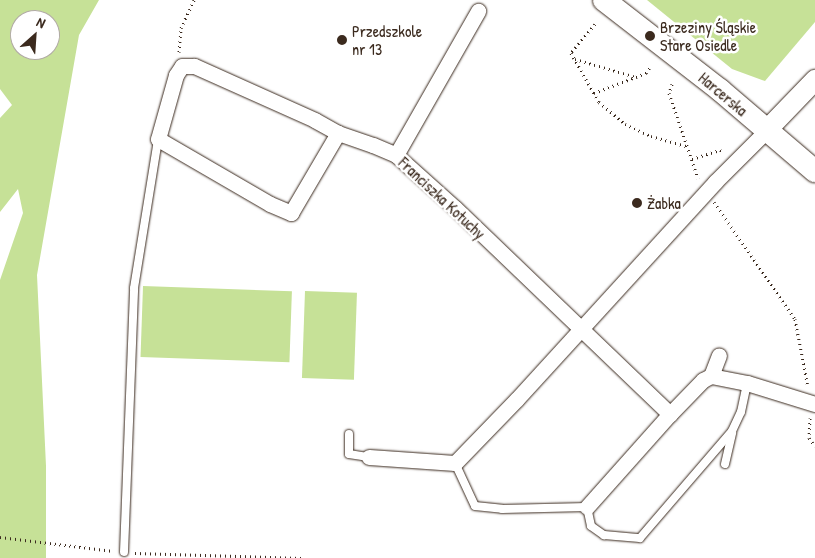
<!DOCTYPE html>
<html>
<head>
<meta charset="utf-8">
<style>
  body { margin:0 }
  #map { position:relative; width:815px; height:558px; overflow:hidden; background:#fff; font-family:"Patrick Hand",sans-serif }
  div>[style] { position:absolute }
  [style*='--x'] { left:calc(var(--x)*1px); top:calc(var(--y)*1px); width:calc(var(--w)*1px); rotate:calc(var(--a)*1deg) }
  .green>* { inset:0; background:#c6e197; transform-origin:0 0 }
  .path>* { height:3px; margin-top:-1.5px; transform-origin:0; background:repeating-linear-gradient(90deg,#3b2a1e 0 1px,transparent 0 5px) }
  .roads { filter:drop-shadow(0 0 1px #3b2a1e) drop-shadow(0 0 1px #3b2a1e) }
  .lane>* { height:8px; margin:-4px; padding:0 4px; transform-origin:4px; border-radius:4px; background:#fff }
  .street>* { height:15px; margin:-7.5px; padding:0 7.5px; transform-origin:7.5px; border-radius:7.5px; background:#fff }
  .secondary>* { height:20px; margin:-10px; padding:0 10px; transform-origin:10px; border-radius:10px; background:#fff }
  .primary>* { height:22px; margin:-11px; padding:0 11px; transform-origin:11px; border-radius:11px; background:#fff }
  .dots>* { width:14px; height:14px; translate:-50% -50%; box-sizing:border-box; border:2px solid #fff; border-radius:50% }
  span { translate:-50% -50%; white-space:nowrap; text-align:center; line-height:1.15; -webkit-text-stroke:5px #fff; paint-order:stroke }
  .poi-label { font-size:16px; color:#3b2a1e }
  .left { translate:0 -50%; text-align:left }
  .street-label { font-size:16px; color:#3b2a1e }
  .north { position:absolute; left:10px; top:10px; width:50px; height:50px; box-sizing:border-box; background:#fff; border:1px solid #b1aaa5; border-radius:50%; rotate:26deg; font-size:14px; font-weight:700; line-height:20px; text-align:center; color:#3b2a1e }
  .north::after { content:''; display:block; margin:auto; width:18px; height:22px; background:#3b2a1e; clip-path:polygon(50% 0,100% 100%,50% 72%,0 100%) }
</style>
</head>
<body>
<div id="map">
  <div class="green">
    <div style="clip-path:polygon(evenodd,0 0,99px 0,79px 35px,37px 275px,46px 466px,46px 558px,0 558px,0 280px,23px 213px,18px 189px,0 212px,0 118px,12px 105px,0 89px,0 0,20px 20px,50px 20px,50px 50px,20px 50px,20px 20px)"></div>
    <div style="clip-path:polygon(647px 0,815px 0,815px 22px,765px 81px,732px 69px)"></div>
    <div style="left:143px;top:286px;width:149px;height:71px;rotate:2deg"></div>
    <div style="left:305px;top:291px;width:52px;height:87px;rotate:2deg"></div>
  </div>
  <div class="path">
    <div style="--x:595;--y:24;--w:38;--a:130"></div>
    <div style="--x:571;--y:53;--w:56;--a:60.3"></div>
    <div style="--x:599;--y:102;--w:34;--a:40"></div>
    <div style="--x:625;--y:124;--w:29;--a:25"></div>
    <div style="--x:651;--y:136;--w:37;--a:16"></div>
    <div style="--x:179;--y:52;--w:24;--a:-85"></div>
    <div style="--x:181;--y:28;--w:31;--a:-65"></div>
    <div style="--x:575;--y:59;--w:64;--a:16.4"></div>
    <div style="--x:672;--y:84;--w:9;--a:108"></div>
    <div style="--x:669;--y:93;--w:90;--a:71.2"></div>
    <div style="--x:594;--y:93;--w:56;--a:-21"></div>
    <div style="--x:646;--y:73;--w:7;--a:-56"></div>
    <div style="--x:692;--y:159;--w:29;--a:-18"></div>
    <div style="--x:720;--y:150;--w:4;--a:27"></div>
    <div style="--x:714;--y:202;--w:142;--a:55.3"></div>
    <div style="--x:795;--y:319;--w:69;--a:79.2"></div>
    <div style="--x:810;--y:418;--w:20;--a:93"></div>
    <div style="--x:809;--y:438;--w:10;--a:53"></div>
    <div style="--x:0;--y:537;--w:114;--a:7.1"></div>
    <div style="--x:135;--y:553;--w:167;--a:1.7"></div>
  </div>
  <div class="roads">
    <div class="lane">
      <div style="--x:349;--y:434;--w:20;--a:90"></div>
      <div style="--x:349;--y:454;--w:20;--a:9"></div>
      <div style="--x:455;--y:463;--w:47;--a:65.1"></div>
      <div style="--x:475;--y:506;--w:27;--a:6"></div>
      <div style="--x:502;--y:509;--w:85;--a:-1.3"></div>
      <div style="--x:587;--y:507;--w:19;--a:78"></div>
      <div style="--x:591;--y:526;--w:16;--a:35"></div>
      <div style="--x:604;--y:535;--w:36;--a:5"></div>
      <div style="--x:640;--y:538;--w:141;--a:-49.3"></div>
      <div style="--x:732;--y:431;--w:21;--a:-65"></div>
      <div style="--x:741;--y:412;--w:30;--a:-78"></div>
      <div style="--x:725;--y:464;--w:32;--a:-77"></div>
      <div style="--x:124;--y:552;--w:264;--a:-87.8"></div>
      <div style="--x:134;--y:288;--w:151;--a:-80.8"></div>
    </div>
    <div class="street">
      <div style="--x:338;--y:133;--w:26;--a:-151"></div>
      <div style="--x:315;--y:120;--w:133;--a:-155.9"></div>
      <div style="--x:194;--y:66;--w:12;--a:180"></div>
      <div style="--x:182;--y:66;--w:11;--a:124"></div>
      <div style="--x:176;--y:75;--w:66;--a:105.7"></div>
      <div style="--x:158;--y:139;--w:129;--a:30.1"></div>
      <div style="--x:270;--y:204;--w:23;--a:23"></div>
      <div style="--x:291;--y:213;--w:93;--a:-59.6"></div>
      <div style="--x:338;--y:133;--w:37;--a:19"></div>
      <div style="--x:373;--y:145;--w:25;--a:23"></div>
      <div style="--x:396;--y:155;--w:79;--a:41.9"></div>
      <div style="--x:455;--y:208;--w:298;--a:43.8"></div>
      <div style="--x:670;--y:414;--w:47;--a:-45.9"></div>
      <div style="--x:703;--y:380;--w:9;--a:-27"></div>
      <div style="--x:711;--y:376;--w:37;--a:11"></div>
      <div style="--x:747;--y:383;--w:71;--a:17.2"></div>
      <div style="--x:396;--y:155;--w:166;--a:-60.3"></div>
      <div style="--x:711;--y:376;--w:22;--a:-69"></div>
      <div style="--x:369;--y:457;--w:86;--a:4"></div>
      <div style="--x:455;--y:463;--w:89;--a:-45.9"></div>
      <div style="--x:517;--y:399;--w:294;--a:-47.6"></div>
      <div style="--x:715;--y:182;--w:72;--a:-45"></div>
      <div style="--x:587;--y:507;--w:125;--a:-48.3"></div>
    </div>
    <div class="secondary">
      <div style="--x:766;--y:131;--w:71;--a:-46.1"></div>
    </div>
    <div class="primary">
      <div style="--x:604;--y:0;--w:147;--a:37.8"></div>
      <div style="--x:720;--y:90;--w:125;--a:40.5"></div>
    </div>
  </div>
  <div class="dots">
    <div style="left:650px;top:36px;background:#3b2a1e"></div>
    <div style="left:342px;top:40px;background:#3b2a1e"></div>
    <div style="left:637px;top:203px;background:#3b2a1e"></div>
  </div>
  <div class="poi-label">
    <span class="left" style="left:660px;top:36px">Brzeziny Śląskie<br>Stare Osiedle</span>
    <span class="left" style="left:352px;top:40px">Przedszkole<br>nr 13</span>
    <span class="left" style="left:647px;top:203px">Żabka</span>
  </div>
  <div class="street-label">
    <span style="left:723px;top:94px;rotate:40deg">Harcerska</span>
    <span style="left:442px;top:198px;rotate:43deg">Franciszka Kotuchy</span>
  </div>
  <div class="north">N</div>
</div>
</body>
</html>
